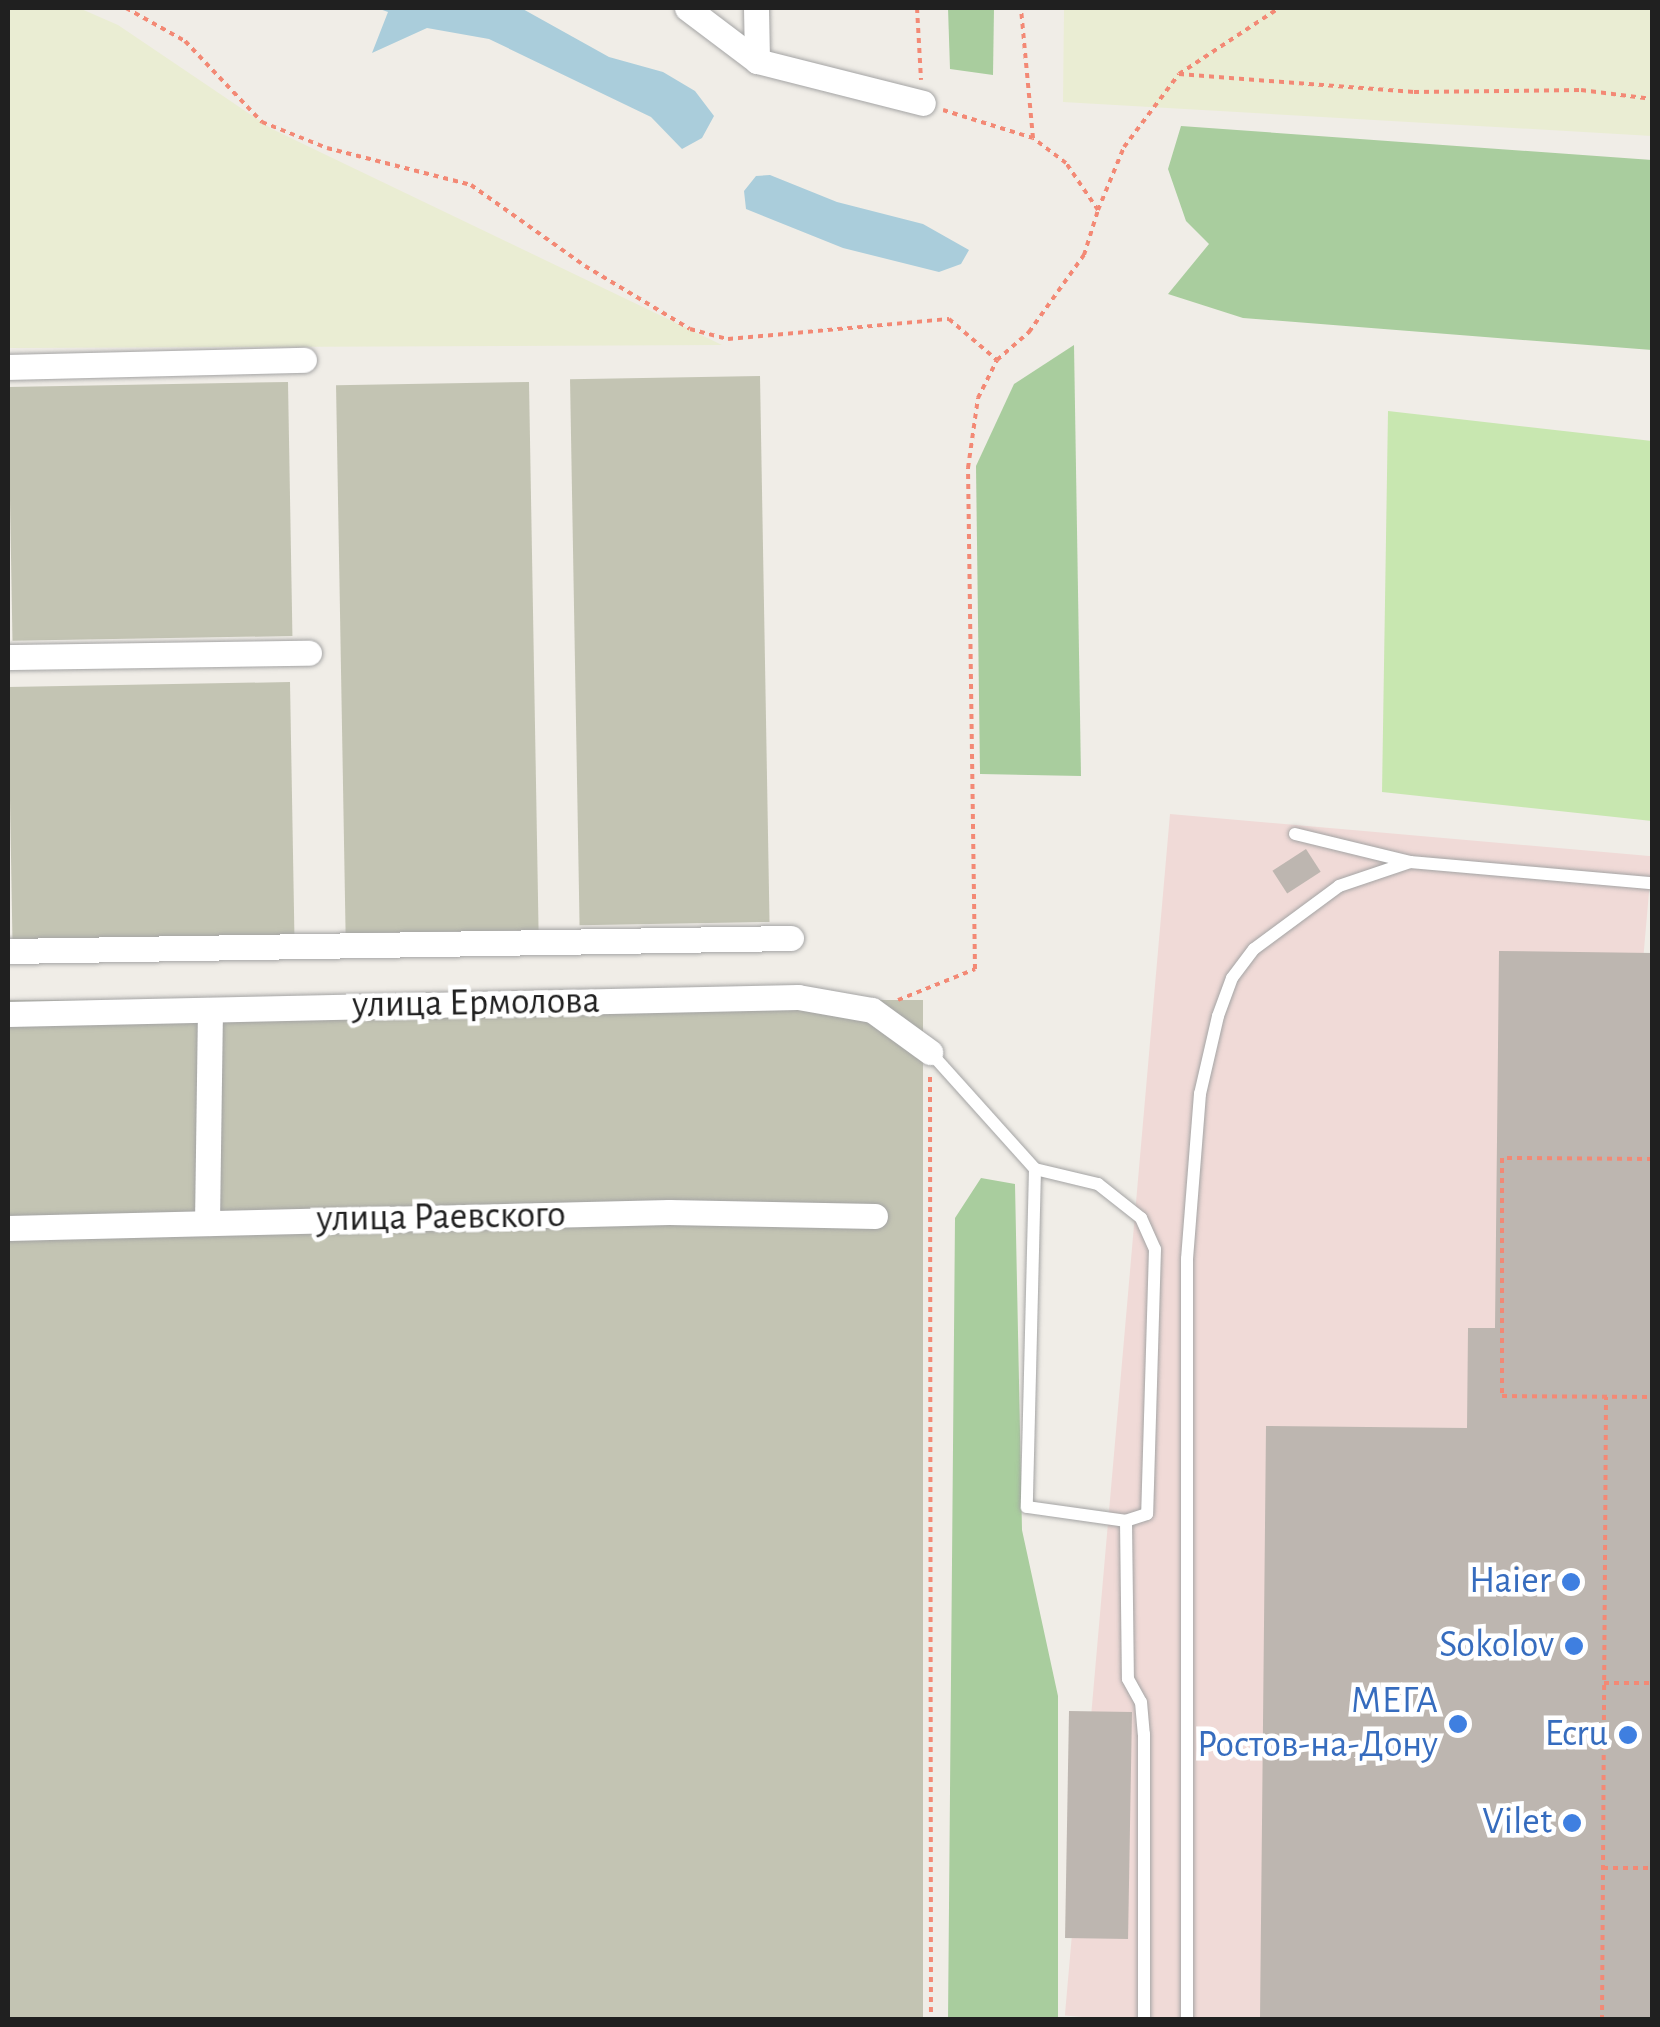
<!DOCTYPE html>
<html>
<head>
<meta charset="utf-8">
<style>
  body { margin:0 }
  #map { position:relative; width:1660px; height:2027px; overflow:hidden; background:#f0ede7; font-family:"Alegreya Sans",sans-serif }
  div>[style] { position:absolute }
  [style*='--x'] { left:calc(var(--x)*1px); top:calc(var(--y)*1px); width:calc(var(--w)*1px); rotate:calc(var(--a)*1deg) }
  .commercial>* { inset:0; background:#f0dad7; transform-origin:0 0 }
  .construction>* { inset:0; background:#c3c4b3; transform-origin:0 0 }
  .farmland>* { inset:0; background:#eaedd3 }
  .grass>* { inset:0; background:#c8e7b0 }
  .forest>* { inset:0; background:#a9cd9e }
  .water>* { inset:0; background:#aacddb }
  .building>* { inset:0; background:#bdb6b0; transform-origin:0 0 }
  .path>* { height:4px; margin-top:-2px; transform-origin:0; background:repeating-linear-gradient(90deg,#f38975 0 5px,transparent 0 10px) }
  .roads { filter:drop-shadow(0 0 2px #a4a4a4) drop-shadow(0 0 2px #a4a4a4) }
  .service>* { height:12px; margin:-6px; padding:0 6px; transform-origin:6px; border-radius:6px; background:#fff }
  .minor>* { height:25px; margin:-12.5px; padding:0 12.5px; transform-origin:12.5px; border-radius:12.5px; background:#fff }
  .dots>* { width:28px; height:28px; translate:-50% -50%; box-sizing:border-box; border:5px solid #fff; border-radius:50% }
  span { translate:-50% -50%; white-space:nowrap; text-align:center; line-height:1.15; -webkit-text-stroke:9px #fff; paint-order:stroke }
  .street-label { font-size:38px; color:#202020 }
  .shop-label { font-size:38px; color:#366cbe }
  .right { translate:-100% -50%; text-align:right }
  .frame { position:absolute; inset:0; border:10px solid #202020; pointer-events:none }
</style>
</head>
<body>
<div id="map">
  <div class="commercial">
    <div style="left:1170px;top:814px;width:484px;height:1206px;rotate:5deg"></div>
  </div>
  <div class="construction">
    <div style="left:760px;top:376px;width:546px;height:190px;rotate:89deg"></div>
    <div style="left:288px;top:382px;width:254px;height:280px;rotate:89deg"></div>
    <div style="left:529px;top:382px;width:548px;height:193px;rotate:89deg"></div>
    <div style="left:290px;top:682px;width:253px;height:282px;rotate:89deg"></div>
    <div style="left:923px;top:1000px;width:1019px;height:915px;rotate:90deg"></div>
  </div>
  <div class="farmland">
    <div style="clip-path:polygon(8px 8px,79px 8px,118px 25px,272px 129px,722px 345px,8px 348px)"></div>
    <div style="clip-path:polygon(1064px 8px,1652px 8px,1652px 136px,1063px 102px)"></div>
  </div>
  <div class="grass">
    <div style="clip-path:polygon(1388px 411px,1652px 441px,1652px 821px,1382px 792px)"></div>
  </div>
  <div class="forest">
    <div style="clip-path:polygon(948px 8px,994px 8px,993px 75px,950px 69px)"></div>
    <div style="clip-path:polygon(1181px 126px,1652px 160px,1652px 350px,1243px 318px,1168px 294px,1209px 244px,1186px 221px,1168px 169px)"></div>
    <div style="clip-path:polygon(1074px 345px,1081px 776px,980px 774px,976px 466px,1014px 384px)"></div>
    <div style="clip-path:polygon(981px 1178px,1015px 1184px,1022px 1530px,1058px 1696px,1058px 2019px,948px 2020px,955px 1218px)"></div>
  </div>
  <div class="water">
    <div style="clip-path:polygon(377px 8px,521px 8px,609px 57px,663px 72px,695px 91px,714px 116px,702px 138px,682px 149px,651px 117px,489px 39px,427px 28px,372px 53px,388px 12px)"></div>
    <div style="clip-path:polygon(770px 175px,837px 202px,923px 224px,969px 250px,961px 264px,939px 272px,843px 248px,746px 209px,744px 191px,756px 176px)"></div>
  </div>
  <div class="building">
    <div style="left:1306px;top:849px;width:27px;height:40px;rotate:57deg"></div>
    <div style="clip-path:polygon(1499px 951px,1652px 953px,1652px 2020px,1260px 2020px,1266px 1426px,1467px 1428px,1468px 1328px,1495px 1328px)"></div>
    <div style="left:1069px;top:1711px;width:63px;height:227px;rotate:1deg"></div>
  </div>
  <div class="path">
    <div style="--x:126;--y:8;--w:68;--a:29.2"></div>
    <div style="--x:185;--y:41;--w:112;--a:46.5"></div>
    <div style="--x:262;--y:122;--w:70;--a:21.8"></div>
    <div style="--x:327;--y:148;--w:149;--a:14.4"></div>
    <div style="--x:471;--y:185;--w:140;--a:35.4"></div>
    <div style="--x:585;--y:266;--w:122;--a:31"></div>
    <div style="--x:690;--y:329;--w:39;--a:15"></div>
    <div style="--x:728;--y:339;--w:222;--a:-5.2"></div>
    <div style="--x:949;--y:319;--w:63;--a:40.5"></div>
    <div style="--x:917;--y:8;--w:72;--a:86.8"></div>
    <div style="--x:1179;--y:74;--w:120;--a:-33.4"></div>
    <div style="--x:943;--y:110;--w:94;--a:17.3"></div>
    <div style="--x:1098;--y:210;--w:68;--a:-67.6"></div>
    <div style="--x:1124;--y:147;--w:91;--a:-53"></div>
    <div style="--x:1179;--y:74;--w:236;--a:4.4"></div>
    <div style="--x:1414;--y:92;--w:167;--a:-0.7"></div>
    <div style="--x:1581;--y:90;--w:72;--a:7.2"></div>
    <div style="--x:898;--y:1000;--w:83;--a:-21.9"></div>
    <div style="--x:975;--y:969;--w:501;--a:-90.8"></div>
    <div style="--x:968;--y:468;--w:71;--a:-81.9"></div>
    <div style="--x:978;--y:398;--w:42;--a:-63.4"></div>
    <div style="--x:997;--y:360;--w:43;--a:-41.2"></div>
    <div style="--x:1029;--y:332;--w:95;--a:-54.5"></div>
    <div style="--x:1084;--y:255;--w:47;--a:-72.7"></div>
    <div style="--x:1098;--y:210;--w:57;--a:-124.2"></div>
    <div style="--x:1066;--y:163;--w:41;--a:-142.9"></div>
    <div style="--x:1033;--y:138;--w:131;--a:-95.3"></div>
    <div style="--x:930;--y:1077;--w:943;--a:89.94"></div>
    <div style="--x:1652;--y:1159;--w:150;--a:-179.6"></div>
    <div style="--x:1502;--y:1158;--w:238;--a:90"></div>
    <div style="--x:1502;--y:1396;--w:150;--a:0.4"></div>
    <div style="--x:1604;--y:1683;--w:48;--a:0"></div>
    <div style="--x:1603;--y:1868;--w:49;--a:0"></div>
    <div style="--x:1602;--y:2020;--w:623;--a:-89.63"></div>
  </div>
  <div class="roads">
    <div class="service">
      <div style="--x:1295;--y:834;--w:118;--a:13.7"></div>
      <div style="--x:1410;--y:862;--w:243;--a:5"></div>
      <div style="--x:930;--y:1052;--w:157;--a:48.1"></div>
      <div style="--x:1035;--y:1169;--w:65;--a:13.4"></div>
      <div style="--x:1098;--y:1184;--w:55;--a:38.3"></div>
      <div style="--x:1141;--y:1218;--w:34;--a:66"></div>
      <div style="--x:1155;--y:1249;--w:265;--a:91.7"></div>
      <div style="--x:1147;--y:1514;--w:22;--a:162"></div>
      <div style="--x:1126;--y:1521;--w:158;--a:89.3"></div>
      <div style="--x:1128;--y:1679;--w:26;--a:61"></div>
      <div style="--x:1141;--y:1702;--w:32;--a:85"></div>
      <div style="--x:1144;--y:1734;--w:286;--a:90"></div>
      <div style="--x:1035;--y:1169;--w:338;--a:91.4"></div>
      <div style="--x:1027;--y:1507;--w:100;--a:8"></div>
      <div style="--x:1187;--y:2020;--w:761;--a:-90"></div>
      <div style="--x:1187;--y:1259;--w:166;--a:-85.5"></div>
      <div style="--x:1200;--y:1094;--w:80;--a:-77"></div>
      <div style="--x:1218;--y:1016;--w:40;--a:-69.8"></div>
      <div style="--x:1232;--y:978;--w:36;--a:-53"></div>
      <div style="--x:1254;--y:949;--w:106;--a:-36.5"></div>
      <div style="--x:1339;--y:886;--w:75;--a:-18.7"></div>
    </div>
    <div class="minor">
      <div style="--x:687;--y:8;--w:88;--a:37.1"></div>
      <div style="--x:757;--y:61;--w:171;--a:14.2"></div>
      <div style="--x:756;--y:8;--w:53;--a:88.9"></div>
      <div style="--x:8;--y:367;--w:296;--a:-1.4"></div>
      <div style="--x:8;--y:657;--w:301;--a:-0.8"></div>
      <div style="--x:8;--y:951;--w:783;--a:-0.95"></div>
      <div style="--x:8;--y:1014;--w:790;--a:-1.23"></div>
      <div style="--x:798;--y:997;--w:75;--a:10"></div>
      <div style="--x:872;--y:1010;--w:72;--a:35.9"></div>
      <div style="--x:207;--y:1223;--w:213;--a:-89.2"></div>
      <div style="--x:8;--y:1228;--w:661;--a:-1.39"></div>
      <div style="--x:669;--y:1212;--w:206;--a:1.1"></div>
    </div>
  </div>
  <div class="dots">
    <div style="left:1571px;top:1582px;background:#3f7fe0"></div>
    <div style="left:1574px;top:1646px;background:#3f7fe0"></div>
    <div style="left:1458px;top:1724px;background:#3f7fe0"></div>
    <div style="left:1628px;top:1735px;background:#3f7fe0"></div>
    <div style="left:1572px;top:1823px;background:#3f7fe0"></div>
  </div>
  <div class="street-label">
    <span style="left:476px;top:1004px;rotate:-1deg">улица Ермолова</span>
    <span style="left:441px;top:1218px;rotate:-1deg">улица Раевского</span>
  </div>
  <div class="shop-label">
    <span class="right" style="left:1551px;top:1582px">Haier</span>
    <span class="right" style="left:1554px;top:1646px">Sokolov</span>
    <span class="right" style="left:1438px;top:1724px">МЕГА<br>Ростов-на-Дону</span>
    <span class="right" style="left:1608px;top:1735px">Ecru</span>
    <span class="right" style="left:1552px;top:1823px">Vilet</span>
  </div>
  <div class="frame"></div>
</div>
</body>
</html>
